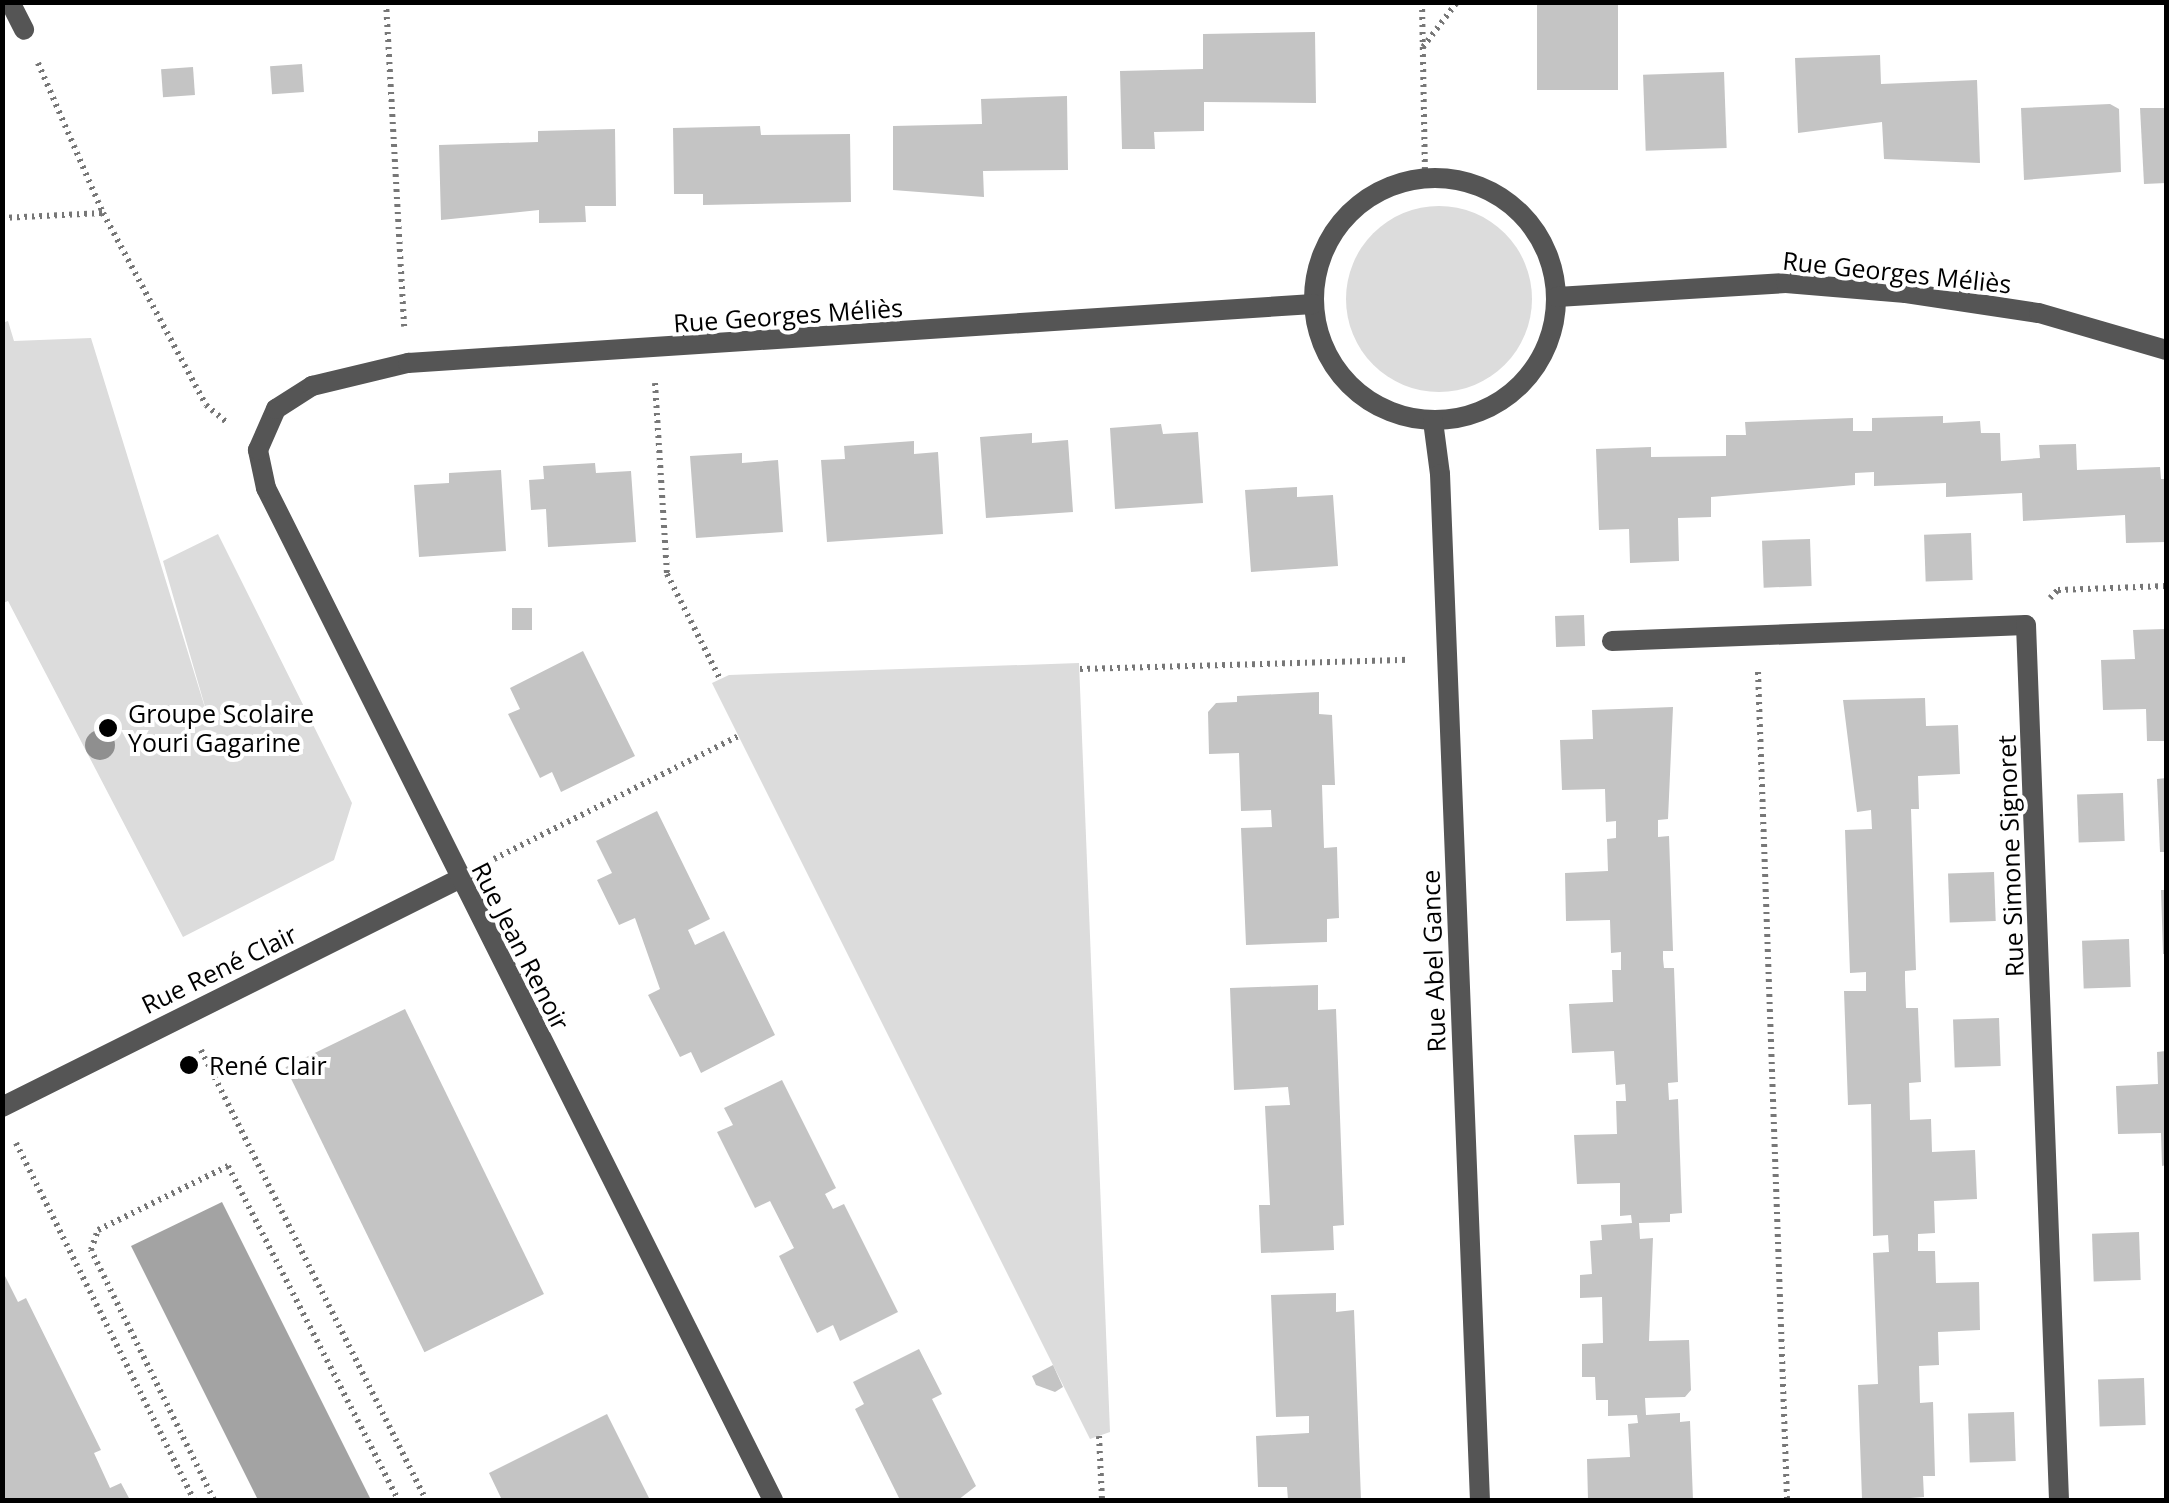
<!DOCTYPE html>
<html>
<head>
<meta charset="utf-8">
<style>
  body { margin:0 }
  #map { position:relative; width:2169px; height:1503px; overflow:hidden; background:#fff; font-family:"Open Sans",sans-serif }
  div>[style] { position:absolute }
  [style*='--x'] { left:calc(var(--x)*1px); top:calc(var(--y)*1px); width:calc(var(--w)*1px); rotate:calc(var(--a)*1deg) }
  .green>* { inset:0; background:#dcdcdc }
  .round { border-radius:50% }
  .water>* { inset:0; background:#a3a3a3 }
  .building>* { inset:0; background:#c4c4c4; transform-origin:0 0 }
  .path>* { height:6px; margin-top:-3px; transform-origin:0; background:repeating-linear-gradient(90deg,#777 0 2.5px,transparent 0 7.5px) }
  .minor>* { height:20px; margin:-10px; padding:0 10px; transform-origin:10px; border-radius:10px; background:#555 }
  .minor>.ring { margin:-10px; padding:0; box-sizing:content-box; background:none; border:20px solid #555; border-radius:50% }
  .trees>* { width:30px; height:30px; margin:-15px; border-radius:50%; background:#8f8f8f }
  .dots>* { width:28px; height:28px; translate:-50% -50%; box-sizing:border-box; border:5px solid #fff; border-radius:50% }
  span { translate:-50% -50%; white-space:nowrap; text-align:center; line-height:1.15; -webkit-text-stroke:8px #fff; paint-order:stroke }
  .street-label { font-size:25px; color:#000 }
  .poi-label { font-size:25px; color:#000 }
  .left { translate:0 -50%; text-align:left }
  .frame { position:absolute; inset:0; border:5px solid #000; pointer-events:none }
</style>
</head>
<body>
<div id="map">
  <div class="green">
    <div class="round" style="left:1346px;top:206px;width:186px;height:186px"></div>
    <div style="clip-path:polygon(8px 321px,14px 341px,91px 338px,210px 724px,163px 561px,218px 534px,352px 803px,334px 860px,183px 937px,8px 601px,3px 603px,2px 323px)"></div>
    <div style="clip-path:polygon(1079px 663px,1110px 1432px,1090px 1439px,712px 683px,729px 675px)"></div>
  </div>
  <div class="water">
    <div style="clip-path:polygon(222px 1202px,371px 1500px,258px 1500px,131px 1246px)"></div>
  </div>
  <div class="building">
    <div style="left:1537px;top:2px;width:81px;height:88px"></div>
    <div style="clip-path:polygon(1315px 32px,1316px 103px,1204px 102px,1204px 131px,1154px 132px,1155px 149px,1122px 149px,1120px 71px,1203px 69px,1203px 34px)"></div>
    <div style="clip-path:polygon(1880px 55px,1881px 84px,1977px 80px,1980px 163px,1884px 159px,1882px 122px,1798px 133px,1795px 58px)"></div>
    <div style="left:302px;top:64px;width:28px;height:32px;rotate:86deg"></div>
    <div style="left:193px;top:67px;width:28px;height:32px;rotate:86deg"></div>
    <div style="left:1724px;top:72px;width:76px;height:81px;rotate:88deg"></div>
    <div style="clip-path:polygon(1067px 96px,1068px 170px,983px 171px,984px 197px,893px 190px,893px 126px,982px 124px,981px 99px)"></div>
    <div style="clip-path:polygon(2110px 104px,2119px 109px,2121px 172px,2024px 180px,2021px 108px)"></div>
    <div style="clip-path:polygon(2140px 108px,2166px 108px,2166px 183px,2144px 184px)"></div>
    <div style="clip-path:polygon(760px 126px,761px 135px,850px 134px,851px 202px,703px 205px,703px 194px,674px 194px,673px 128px)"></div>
    <div style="clip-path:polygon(615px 129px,616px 206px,585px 206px,586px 222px,539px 223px,539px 210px,441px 220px,439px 145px,538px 142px,538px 131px)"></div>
    <div style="clip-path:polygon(1943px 416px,1943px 423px,1980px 421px,1981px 433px,2000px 433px,2001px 461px,2040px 458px,2039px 445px,2076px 444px,2077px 470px,2160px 467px,2161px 479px,2166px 479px,2166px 542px,2126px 543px,2125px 515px,2023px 521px,2022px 493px,1946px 497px,1946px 483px,1874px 486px,1874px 472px,1855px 473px,1855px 485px,1711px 497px,1711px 517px,1678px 518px,1679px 561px,1630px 563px,1629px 529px,1599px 530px,1596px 449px,1651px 447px,1651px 457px,1726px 456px,1726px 435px,1746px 435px,1745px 422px,1853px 418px,1853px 431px,1872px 431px,1872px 418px)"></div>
    <div style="clip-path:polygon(1161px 424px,1163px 434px,1198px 432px,1203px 503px,1115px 509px,1110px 428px)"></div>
    <div style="clip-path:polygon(1032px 433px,1032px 443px,1068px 440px,1073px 512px,986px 518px,980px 437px)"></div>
    <div style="clip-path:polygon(914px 441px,914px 454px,938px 452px,943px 534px,827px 542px,821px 460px,845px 459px,844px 446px)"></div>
    <div style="clip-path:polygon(742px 453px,742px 463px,778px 460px,783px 532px,696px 538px,690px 456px)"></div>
    <div style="clip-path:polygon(595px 463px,596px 473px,631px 471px,636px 542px,548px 547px,546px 509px,531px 510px,529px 480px,544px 479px,543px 466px)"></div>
    <div style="clip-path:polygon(501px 470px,506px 551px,419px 557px,414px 485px,449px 483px,449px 473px)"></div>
    <div style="clip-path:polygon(1297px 487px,1297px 497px,1333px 495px,1338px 566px,1251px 572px,1245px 490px)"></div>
    <div style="left:1971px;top:533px;width:47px;height:47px;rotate:88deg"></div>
    <div style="left:1810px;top:539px;width:47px;height:48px;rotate:88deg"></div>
    <div style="left:532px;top:608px;width:22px;height:20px;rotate:90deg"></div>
    <div style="left:1584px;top:615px;width:31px;height:29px;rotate:88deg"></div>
    <div style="clip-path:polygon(2166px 629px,2166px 741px,2147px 741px,2146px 709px,2103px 710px,2101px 660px,2135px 659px,2133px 630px)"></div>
    <div style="clip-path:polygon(583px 651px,635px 756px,561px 792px,552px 772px,540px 778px,508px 714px,520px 709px,510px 688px)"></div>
    <div style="clip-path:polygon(1319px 692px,1319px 714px,1332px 715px,1335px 785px,1322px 785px,1323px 817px,1324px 848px,1337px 847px,1339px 918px,1327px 919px,1327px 942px,1246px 945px,1241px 828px,1272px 827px,1271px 810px,1241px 811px,1239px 753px,1209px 754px,1208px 712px,1216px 703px,1237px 702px,1237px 696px)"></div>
    <div style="clip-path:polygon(1925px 698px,1926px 726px,1958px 725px,1960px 774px,1918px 776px,1919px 809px,1911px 809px,1916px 970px,1905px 971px,1905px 980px,1906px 1008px,1918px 1008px,1921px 1082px,1909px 1083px,1910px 1120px,1931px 1119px,1932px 1152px,1975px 1150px,1977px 1199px,1934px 1201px,1935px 1233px,1918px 1234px,1918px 1251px,1935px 1251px,1936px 1283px,1979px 1282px,1980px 1330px,1938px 1332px,1939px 1365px,1919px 1366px,1920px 1403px,1933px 1402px,1935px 1476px,1923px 1476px,1924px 1497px,1883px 1500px,1862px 1499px,1858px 1385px,1878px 1384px,1873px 1253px,1889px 1252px,1888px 1235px,1873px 1236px,1871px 1104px,1848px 1105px,1844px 991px,1866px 991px,1866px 972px,1850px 973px,1845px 830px,1872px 829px,1871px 810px,1857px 812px,1843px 700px)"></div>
    <div style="clip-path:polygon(1673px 707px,1668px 819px,1658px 820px,1658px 837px,1669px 836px,1673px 951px,1663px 951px,1663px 959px,1664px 968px,1674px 968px,1678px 1082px,1668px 1083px,1669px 1100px,1678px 1099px,1682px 1213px,1670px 1214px,1670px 1222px,1639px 1223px,1640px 1239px,1653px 1238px,1649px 1341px,1689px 1340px,1691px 1390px,1685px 1397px,1645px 1398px,1646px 1415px,1680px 1413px,1680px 1422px,1690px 1421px,1693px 1500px,1588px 1500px,1587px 1459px,1630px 1457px,1628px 1424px,1638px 1423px,1637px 1415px,1608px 1416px,1608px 1400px,1596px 1400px,1595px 1377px,1582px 1377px,1582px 1344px,1603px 1343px,1602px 1297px,1580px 1298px,1580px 1275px,1592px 1274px,1590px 1241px,1602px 1240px,1601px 1225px,1632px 1223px,1631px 1215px,1620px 1216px,1620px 1183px,1577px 1184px,1574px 1135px,1617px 1134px,1616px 1101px,1626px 1101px,1625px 1084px,1616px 1085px,1614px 1051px,1572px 1053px,1569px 1004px,1613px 1002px,1612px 970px,1621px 970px,1621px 952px,1611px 953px,1610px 920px,1566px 921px,1565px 873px,1608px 871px,1607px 839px,1616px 838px,1616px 821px,1606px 822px,1605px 789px,1562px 790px,1560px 740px,1593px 739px,1592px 710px)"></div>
    <div style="clip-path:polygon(2166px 778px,2166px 852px,2160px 852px,2157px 779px)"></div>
    <div style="left:2123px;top:793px;width:48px;height:46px;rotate:88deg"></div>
    <div style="clip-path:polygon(657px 811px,710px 919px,688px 930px,695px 945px,724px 931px,775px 1035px,701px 1073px,691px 1052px,680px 1057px,648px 995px,660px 989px,635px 918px,619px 925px,597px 880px,612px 873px,596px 841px)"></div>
    <div style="left:1994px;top:872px;width:49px;height:46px;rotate:88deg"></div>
    <div style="clip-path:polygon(2161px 890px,2166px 890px,2166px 954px,2163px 954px)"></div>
    <div style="left:2129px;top:939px;width:48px;height:47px;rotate:88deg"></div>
    <div style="clip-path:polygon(1318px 985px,1318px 1010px,1336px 1009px,1344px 1225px,1333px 1226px,1334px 1250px,1261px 1253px,1259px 1205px,1270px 1205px,1265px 1106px,1290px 1105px,1288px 1087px,1234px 1090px,1230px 988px)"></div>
    <div style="left:405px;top:1009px;width:317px;height:133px;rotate:64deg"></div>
    <div style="left:1999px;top:1018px;width:48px;height:46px;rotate:88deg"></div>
    <div style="clip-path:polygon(2166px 1051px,2166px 1165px,2162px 1166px,2161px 1133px,2118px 1134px,2116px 1086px,2158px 1084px,2157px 1052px)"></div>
    <div style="clip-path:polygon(782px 1080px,836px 1188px,825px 1194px,833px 1209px,844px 1204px,898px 1312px,840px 1341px,833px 1325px,817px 1333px,779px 1256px,794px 1248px,770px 1201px,755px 1208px,717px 1132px,733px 1125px,724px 1108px)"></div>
    <div style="left:2139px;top:1232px;width:48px;height:47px;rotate:88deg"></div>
    <div style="clip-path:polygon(2px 1270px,18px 1302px,26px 1298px,101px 1450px,94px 1453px,110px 1488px,121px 1483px,130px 1500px,2px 1500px)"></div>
    <div style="clip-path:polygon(1336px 1293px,1336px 1312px,1354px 1310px,1361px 1500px,1288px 1500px,1287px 1487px,1258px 1487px,1256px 1436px,1309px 1433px,1309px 1416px,1276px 1417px,1271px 1295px)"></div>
    <div style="clip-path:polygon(919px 1349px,942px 1394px,932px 1399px,976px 1486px,958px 1500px,900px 1500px,855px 1409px,864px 1404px,853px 1382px)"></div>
    <div style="clip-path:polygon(1053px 1365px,1063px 1387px,1055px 1392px,1036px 1385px,1032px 1376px)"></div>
    <div style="left:2144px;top:1378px;width:47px;height:46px;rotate:88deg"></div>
    <div style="left:2014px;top:1412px;width:49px;height:46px;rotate:88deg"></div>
    <div style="clip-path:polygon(607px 1414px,650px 1500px,502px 1500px,489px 1473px)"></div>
  </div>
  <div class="path">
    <div style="--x:386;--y:2;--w:325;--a:86.8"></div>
    <div style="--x:1422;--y:2;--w:176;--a:89"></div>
    <div style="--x:1423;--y:47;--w:56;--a:-52.9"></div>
    <div style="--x:38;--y:63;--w:163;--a:66.6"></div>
    <div style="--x:103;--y:213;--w:218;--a:61.8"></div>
    <div style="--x:206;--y:405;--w:26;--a:40"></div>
    <div style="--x:2;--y:218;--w:101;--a:-2.8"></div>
    <div style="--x:655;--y:383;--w:191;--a:86.4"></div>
    <div style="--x:667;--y:574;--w:118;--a:63.2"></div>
    <div style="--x:2050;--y:598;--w:11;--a:-45"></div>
    <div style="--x:2058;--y:590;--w:108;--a:-2.1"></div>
    <div style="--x:1080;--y:669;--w:329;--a:-1.6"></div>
    <div style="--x:1758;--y:672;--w:829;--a:87.99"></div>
    <div style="--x:494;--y:859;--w:274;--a:-26.7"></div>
    <div style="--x:201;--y:1050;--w:503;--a:63.43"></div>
    <div style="--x:16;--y:1143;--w:399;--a:63.5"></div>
    <div style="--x:1099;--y:1436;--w:64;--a:87.3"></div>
    <div style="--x:214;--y:1500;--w:279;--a:-116.2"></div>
    <div style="--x:91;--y:1250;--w:21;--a:-71"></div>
    <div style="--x:98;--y:1230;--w:145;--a:-26.2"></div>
    <div style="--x:228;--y:1166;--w:375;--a:63"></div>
  </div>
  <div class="minor">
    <div style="--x:10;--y:2;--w:31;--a:63"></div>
    <div class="ring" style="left:1314px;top:178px;width:222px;height:222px"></div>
    <div style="--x:1557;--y:297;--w:229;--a:-3.5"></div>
    <div style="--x:1786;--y:283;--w:120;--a:4.8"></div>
    <div style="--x:1906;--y:293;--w:134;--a:8.6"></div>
    <div style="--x:2039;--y:313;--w:132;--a:16.2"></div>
    <div style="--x:1433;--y:421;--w:53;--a:82.5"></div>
    <div style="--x:1440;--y:474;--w:1027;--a:87.77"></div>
    <div style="--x:1612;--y:641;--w:414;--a:-2.2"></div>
    <div style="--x:2026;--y:625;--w:876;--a:87.84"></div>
    <div style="--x:2;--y:1107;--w:511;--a:-26.51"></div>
    <div style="--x:773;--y:1500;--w:1132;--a:-116.61"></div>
    <div style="--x:266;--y:488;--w:39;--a:-102"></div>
    <div style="--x:258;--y:450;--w:45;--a:-66.3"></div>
    <div style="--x:276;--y:409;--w:43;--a:-32.6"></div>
    <div style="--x:312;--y:386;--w:99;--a:-13.5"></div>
    <div style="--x:408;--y:363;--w:907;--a:-3.73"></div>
  </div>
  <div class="trees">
    <div style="left:100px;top:745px"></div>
  </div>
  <div class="dots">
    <div style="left:108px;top:728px;background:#000"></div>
    <div style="left:189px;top:1065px;background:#000"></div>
  </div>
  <div class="street-label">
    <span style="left:1897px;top:272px;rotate:6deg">Rue Georges Méliès</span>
    <span style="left:788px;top:315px;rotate:-4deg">Rue Georges Méliès</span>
    <span style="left:2010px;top:856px;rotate:-92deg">Rue Simone Signoret</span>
    <span style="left:521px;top:946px;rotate:63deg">Rue Jean Renoir</span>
    <span style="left:1433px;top:961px;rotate:-92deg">Rue Abel Gance</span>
    <span style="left:219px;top:969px;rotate:-26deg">Rue René Clair</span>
  </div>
  <div class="poi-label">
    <span class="left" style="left:128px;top:728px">Groupe Scolaire<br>Youri Gagarine</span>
    <span class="left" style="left:209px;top:1065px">René Clair</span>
  </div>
  <div class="frame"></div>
</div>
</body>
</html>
